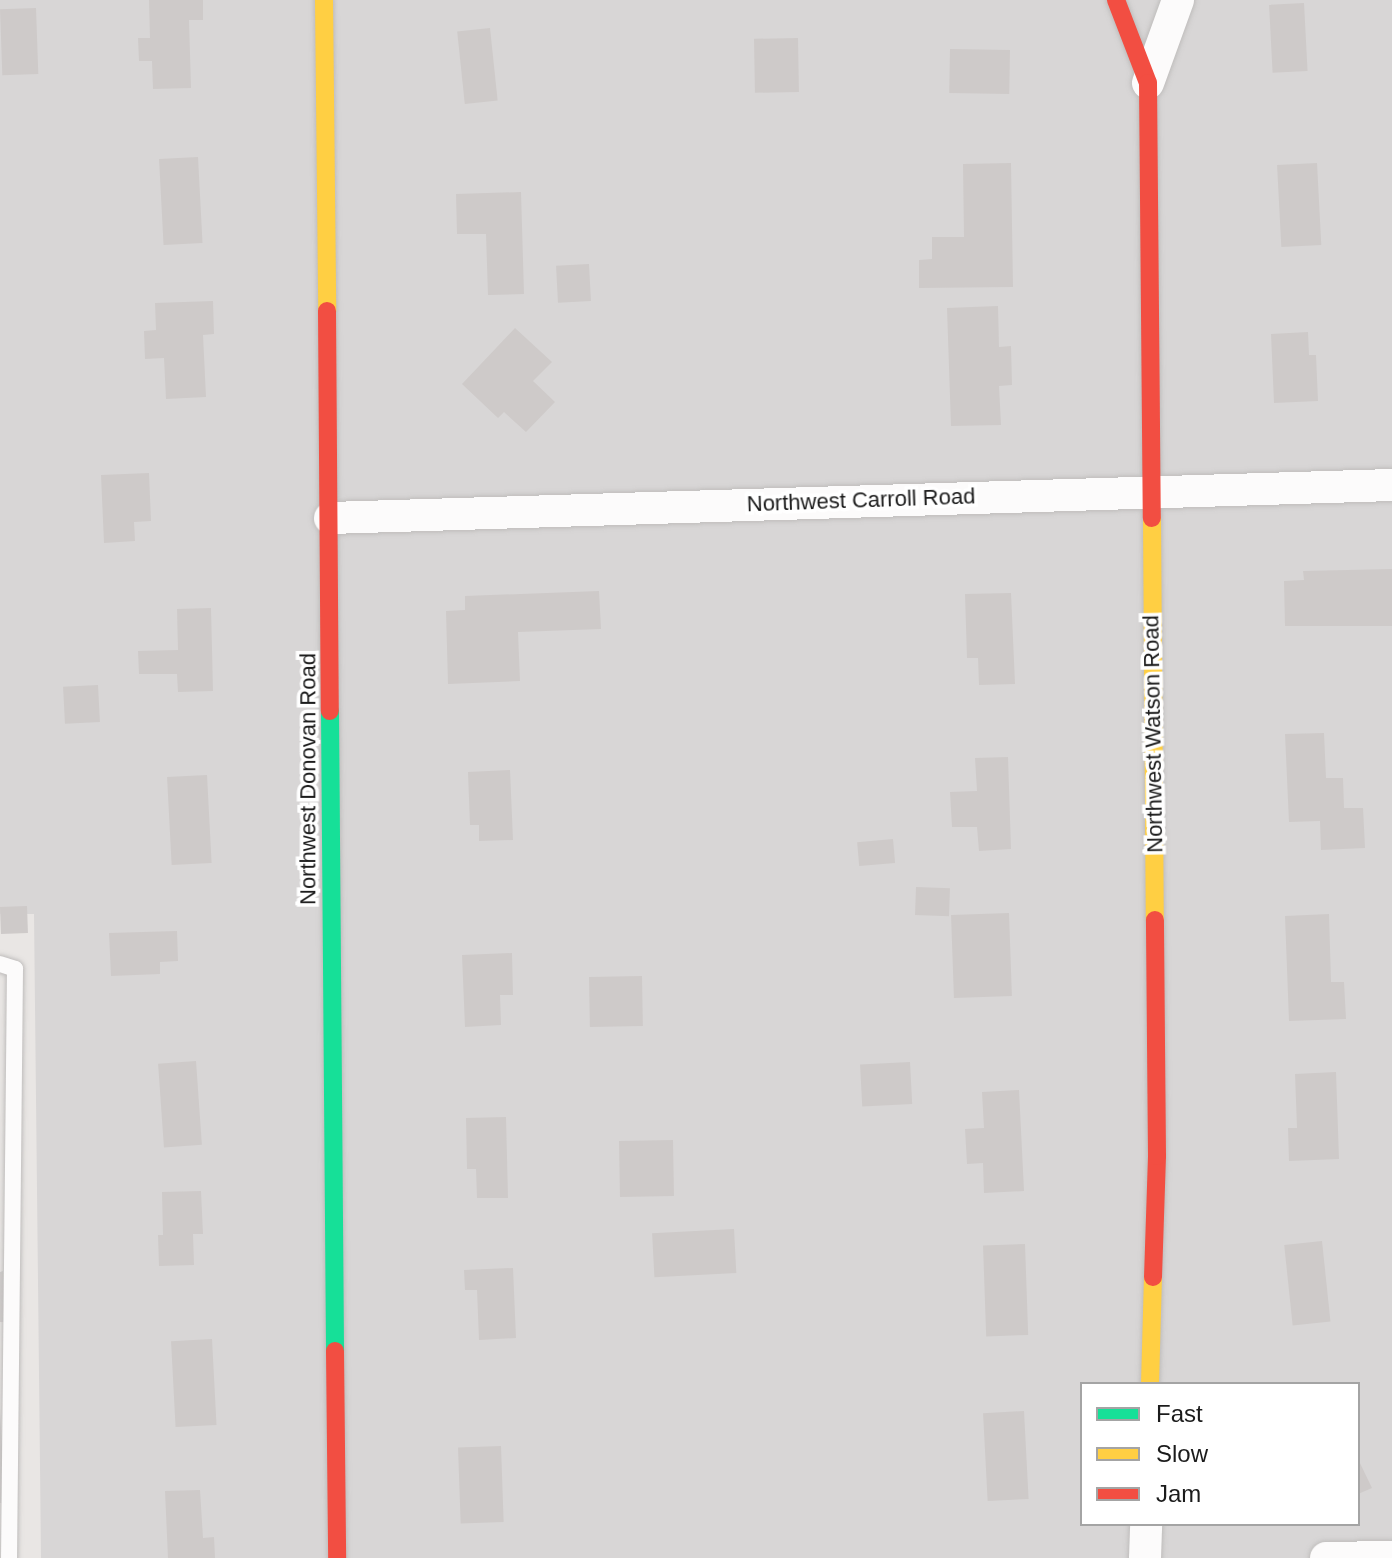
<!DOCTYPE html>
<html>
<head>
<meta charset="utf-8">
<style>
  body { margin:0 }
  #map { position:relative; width:1392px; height:1558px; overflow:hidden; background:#e9e6e4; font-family:Arial,sans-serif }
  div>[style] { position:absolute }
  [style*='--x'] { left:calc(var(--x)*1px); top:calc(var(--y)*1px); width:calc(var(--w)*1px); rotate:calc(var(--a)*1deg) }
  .residential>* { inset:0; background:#d8d6d6 }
  .building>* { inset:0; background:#cecac9; transform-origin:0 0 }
  .roads { filter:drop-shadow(0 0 2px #bfbdbc) drop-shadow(0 0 2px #bfbdbc) }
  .lane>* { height:16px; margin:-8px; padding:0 8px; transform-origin:8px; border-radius:8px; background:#fcfbfb }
  .street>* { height:32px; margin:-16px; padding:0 16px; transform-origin:16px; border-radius:16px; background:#fcfbfb }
  .fast>* { height:18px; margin:-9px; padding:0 9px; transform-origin:9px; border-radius:9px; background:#16e098 }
  .slow>* { height:18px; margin:-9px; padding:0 9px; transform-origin:9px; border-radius:9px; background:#ffcf43 }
  .jam>* { height:18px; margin:-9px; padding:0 9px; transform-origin:9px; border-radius:9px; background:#f24e42 }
  span { translate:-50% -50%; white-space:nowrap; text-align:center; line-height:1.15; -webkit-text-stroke:7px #fff; paint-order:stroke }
  .street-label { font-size:22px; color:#1b1b1b }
  .legend { position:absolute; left:1080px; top:1382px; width:280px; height:144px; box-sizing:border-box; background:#fff; border:2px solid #a4a4a4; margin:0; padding:10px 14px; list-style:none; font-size:24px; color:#1b1b1b }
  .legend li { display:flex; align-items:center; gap:16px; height:40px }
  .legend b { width:40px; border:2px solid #a4a4a4 }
</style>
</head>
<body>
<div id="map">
  <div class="residential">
    <div style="clip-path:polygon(evenodd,0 0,1392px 0,1392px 1558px,41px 1558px,34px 914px,0 914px,0 0,1082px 1384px,1358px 1384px,1358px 1524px,1082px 1524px,1082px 1384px)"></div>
  </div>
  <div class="building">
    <div style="clip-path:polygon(149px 0,203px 0,203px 20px,189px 20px,191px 88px,153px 89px,152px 61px,139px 61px,138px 38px,150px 38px)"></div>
    <div style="left:1304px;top:3px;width:68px;height:35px;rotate:87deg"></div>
    <div style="left:36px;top:8px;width:66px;height:36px;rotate:88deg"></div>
    <div style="left:490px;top:28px;width:73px;height:33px;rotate:84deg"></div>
    <div style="left:798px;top:38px;width:54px;height:44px;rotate:89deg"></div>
    <div style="left:950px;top:49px;width:60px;height:44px;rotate:1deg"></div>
    <div style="left:198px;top:157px;width:86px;height:39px;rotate:87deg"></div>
    <div style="clip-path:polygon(1011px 163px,1013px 287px,919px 288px,919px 260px,932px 259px,932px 237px,964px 237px,963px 164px)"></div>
    <div style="left:1317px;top:163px;width:82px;height:40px;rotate:87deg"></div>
    <div style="clip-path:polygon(521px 192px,524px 294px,488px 295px,486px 234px,457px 234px,456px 194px)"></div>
    <div style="left:589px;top:264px;width:37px;height:33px;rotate:87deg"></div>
    <div style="clip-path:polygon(213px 301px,214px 334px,203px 335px,206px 397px,166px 399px,164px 358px,145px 359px,144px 331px,156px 330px,155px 303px)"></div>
    <div style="clip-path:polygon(998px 306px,999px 347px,1011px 346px,1012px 385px,999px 386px,1001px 425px,951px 426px,947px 308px)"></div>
    <div style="clip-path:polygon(515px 328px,552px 362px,533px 381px,555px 402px,526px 432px,504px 412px,498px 418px,462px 384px)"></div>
    <div style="clip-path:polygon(1308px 332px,1309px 355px,1316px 355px,1318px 401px,1274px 403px,1271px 334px)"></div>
    <div style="clip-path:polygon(149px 473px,151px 521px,134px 522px,135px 541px,104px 543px,101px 475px)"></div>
    <div style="clip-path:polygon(1392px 569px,1392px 626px,1285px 626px,1284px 581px,1304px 580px,1303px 571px)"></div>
    <div style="clip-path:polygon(599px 591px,601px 629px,518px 632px,520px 681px,448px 684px,446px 611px,465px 610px,465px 596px)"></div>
    <div style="clip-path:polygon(1011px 593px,1015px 684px,979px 685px,978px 658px,967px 658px,965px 594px)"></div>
    <div style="clip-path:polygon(211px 608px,213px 691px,178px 692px,177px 674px,139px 674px,138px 651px,178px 650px,177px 609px)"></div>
    <div style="left:98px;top:685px;width:37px;height:35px;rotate:87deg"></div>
    <div style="clip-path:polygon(1324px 733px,1326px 778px,1343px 778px,1344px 808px,1363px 808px,1365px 848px,1321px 850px,1320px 821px,1289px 822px,1285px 734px)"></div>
    <div style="clip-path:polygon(1008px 757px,1011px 849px,979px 851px,977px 827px,952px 827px,950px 792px,977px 791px,975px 758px)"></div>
    <div style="clip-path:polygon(510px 770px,513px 840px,479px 841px,479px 825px,470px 825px,468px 772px)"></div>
    <div style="left:207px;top:775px;width:88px;height:40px;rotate:87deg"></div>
    <div style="left:893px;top:839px;width:24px;height:36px;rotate:85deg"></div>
    <div style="left:916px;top:887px;width:34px;height:28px;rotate:2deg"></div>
    <div style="left:27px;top:906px;width:27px;height:27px;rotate:88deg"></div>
    <div style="left:1009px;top:913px;width:83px;height:58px;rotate:88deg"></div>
    <div style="clip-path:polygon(1329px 914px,1331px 982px,1344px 982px,1346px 1019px,1289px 1021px,1285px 916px)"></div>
    <div style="clip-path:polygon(177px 931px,178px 961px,160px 962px,160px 974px,111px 976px,109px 933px)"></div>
    <div style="clip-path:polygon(512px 953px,513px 995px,500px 995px,501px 1025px,465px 1027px,462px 955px)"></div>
    <div style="left:642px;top:976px;width:50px;height:53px;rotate:89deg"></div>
    <div style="left:196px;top:1061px;width:84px;height:38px;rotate:86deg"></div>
    <div style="left:910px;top:1062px;width:42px;height:50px;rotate:87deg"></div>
    <div style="clip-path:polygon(1336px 1072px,1339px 1159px,1289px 1161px,1288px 1128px,1297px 1128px,1295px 1074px)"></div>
    <div style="clip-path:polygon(1019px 1090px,1024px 1191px,984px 1193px,983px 1163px,967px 1164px,965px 1129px,984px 1128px,982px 1092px)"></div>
    <div style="clip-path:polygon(506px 1117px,508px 1198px,477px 1198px,476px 1169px,467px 1169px,466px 1118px)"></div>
    <div style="left:673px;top:1140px;width:56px;height:54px;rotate:89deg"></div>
    <div style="clip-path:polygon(201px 1191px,203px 1234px,193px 1234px,194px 1265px,159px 1266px,158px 1235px,163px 1235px,162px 1192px)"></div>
    <div style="left:734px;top:1229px;width:44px;height:82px;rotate:87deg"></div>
    <div style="left:1322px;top:1241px;width:81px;height:38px;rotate:84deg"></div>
    <div style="left:1025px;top:1244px;width:91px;height:42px;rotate:88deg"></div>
    <div style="clip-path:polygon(513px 1268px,516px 1338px,479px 1340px,477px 1290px,465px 1290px,464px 1270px)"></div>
    <div style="clip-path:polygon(3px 1271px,4px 1322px,0 1322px,0 1272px)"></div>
    <div style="left:212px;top:1339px;width:86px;height:41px;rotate:87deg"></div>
    <div style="clip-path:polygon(0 1409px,5px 1503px,0 1503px)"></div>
    <div style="left:1024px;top:1411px;width:88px;height:41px;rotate:87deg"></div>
    <div style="left:501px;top:1446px;width:76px;height:43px;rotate:88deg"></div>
    <div style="clip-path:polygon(1358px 1459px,1372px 1488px,1358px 1494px)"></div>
    <div style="clip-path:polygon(200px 1490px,203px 1538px,214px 1537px,215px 1558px,168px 1558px,165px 1491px)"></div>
  </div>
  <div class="roads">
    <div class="lane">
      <div style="--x:0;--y:964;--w:16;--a:18"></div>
      <div style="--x:15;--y:969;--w:589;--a:90.58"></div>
    </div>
    <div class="street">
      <div style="--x:1148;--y:83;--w:88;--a:-70.1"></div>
      <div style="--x:330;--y:518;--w:1063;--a:-1.78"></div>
      <div style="--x:1145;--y:1558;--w:34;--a:-88"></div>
      <div style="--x:1326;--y:1558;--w:66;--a:-0.9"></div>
    </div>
    <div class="fast">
      <div style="--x:330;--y:711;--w:640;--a:89.55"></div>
    </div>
    <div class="slow">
      <div style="--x:324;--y:0;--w:311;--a:89.4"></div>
      <div style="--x:1152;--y:518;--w:402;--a:89.6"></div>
      <div style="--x:1150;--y:1384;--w:107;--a:-88.4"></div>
    </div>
    <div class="jam">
      <div style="--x:1116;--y:0;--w:89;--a:68.9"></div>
      <div style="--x:1148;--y:83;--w:435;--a:89.5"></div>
      <div style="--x:327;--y:311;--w:400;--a:89.6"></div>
      <div style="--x:1153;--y:1277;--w:121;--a:-88.1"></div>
      <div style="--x:1157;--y:1156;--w:236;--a:-90.5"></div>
      <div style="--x:335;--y:1351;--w:207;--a:89.4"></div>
    </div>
  </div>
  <div class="street-label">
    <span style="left:861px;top:500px;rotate:-2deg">Northwest Carroll Road</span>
    <span style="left:1153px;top:734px;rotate:-91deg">Northwest Watson Road</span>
    <span style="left:308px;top:779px;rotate:-90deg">Northwest Donovan Road</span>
  </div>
  <ul class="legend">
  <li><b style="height:10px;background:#16e098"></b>Fast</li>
  <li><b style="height:10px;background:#ffcf43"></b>Slow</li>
  <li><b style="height:10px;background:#f24e42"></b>Jam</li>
  </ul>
</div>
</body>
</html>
